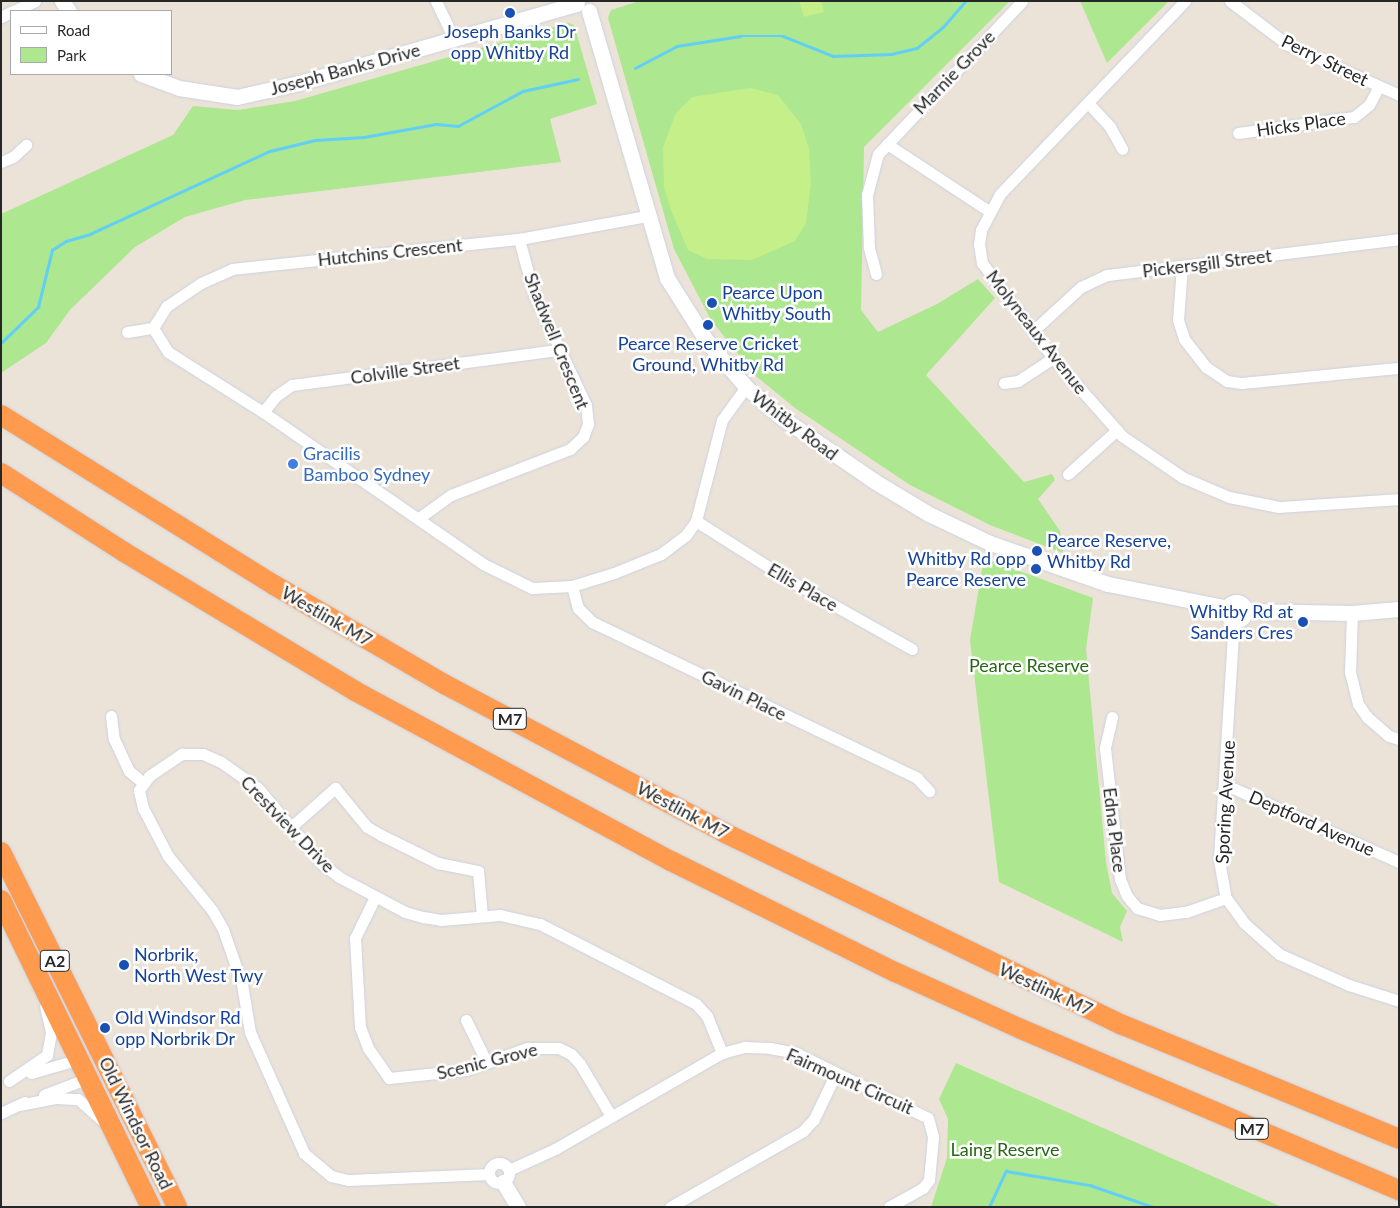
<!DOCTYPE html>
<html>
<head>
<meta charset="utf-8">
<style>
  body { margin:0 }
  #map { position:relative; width:1400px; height:1208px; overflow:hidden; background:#ebe3d7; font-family:Lato,sans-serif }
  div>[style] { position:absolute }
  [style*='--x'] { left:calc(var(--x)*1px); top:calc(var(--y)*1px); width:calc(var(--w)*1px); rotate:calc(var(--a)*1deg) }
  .green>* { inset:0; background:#ade78f }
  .pitch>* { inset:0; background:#c4ef89 }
  .stream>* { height:2.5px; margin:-1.25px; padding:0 1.25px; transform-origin:1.25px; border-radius:1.25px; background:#61cff6 }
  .roads { filter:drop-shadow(0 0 1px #ccd1e2) drop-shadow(0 0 1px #ccd1e2) }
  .street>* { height:11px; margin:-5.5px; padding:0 5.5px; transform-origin:5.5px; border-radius:5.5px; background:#fff }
  .street>.ring { margin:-5.5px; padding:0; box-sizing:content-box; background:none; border:11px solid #fff; border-radius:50% }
  .secondary>* { height:15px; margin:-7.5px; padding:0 7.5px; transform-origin:7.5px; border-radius:7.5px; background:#fff }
  .secondary>.ring { margin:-7.5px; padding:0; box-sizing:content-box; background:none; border:15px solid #fff; border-radius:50% }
  .highway>* { height:20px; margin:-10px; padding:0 10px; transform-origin:10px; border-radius:10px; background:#ff9b4e }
  .dots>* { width:14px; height:14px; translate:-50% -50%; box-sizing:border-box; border:2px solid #fff; border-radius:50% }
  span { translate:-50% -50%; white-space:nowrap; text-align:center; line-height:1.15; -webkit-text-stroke:5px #fff; paint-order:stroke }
  .shield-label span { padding:1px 4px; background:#fff; border:1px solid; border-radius:4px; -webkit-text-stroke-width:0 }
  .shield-label { font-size:16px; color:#272727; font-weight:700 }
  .transit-label { font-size:18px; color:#164399 }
  .left { translate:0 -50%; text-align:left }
  .right { translate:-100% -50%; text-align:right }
  .street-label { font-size:18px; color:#272727 }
  .shop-label { font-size:18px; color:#366cbe }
  .park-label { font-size:18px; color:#256714 }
  .frame { position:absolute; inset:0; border:2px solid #272727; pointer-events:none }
  .legend { position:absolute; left:10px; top:10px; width:162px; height:65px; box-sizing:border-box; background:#fff; border:1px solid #a9a9a9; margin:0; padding:6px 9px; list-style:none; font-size:15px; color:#272727 }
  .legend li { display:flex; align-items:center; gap:10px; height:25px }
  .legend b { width:25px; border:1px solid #a9a9a9 }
</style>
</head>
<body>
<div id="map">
  <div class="green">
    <div style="clip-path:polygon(639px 1px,1010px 1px,864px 147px,861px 310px,878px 332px,937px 304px,978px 279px,995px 298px,926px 375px,1024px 482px,1052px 474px,1055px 480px,1038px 499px,1060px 531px,1063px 553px,990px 525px,910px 485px,795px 408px,756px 376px,711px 320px,674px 249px,608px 18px,611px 10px)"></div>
    <div style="clip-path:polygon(1080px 1px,1169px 1px,1107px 63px)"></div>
    <div style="clip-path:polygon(568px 23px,574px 25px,597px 104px,550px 119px,561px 162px,245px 200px,185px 217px,135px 247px,70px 310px,46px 343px,1px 373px,1px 214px,173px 135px,193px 106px,238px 110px,295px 101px)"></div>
    <div style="clip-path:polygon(984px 558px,1093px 598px,1086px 649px,1106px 862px,1112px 893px,1127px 911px,1120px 927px,1123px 942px,999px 882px,970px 640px)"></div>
    <div style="clip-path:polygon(956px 1063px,1282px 1207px,931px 1207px,947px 1158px,948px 1119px,939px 1099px)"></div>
  </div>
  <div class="pitch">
    <div style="clip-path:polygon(799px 1px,821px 1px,824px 12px,804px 17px)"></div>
    <div style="clip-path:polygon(750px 88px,778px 95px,801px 124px,809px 148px,811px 183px,806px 223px,795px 241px,752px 260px,707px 259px,688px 250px,671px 210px,664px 187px,663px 147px,676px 113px,692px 97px)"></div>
  </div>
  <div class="stream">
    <div style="--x:635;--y:68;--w:47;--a:-27.6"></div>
    <div style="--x:677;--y:46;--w:64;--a:-9"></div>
    <div style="--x:740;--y:36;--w:43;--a:0"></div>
    <div style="--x:783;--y:36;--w:54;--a:21.8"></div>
    <div style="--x:833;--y:56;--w:58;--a:-2"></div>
    <div style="--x:891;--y:54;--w:27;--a:-13"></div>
    <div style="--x:917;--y:48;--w:33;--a:-39"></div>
    <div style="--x:943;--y:27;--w:35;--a:-49"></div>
    <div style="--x:1;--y:343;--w:52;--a:-44.2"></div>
    <div style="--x:38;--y:307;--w:59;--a:-76.2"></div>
    <div style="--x:52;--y:250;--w:17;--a:-33"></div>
    <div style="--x:66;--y:241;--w:25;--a:-16"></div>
    <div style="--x:90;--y:234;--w:198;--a:-24.8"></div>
    <div style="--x:270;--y:151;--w:46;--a:-13.7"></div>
    <div style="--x:315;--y:140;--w:49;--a:-3.5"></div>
    <div style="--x:364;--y:137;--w:73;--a:-10.2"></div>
    <div style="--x:436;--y:124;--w:22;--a:5"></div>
    <div style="--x:458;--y:126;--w:74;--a:-28.3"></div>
    <div style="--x:523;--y:91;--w:56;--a:-12.3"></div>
    <div style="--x:989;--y:1207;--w:40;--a:-65"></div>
    <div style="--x:1006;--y:1171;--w:85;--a:9.5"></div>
    <div style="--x:1090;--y:1185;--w:67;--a:19.2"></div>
  </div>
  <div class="roads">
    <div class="street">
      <div style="--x:436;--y:1;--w:42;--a:64.7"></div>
      <div style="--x:1185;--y:1;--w:267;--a:133.8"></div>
      <div style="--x:1000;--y:194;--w:41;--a:117.8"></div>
      <div style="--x:981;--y:230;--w:14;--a:98"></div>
      <div style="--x:979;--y:244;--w:19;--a:81"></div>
      <div style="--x:982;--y:263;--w:119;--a:53.2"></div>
      <div style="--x:1053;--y:358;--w:104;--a:48.5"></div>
      <div style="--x:1122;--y:436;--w:73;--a:34.3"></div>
      <div style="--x:1182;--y:477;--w:51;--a:23.1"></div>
      <div style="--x:1229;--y:497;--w:51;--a:11.3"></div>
      <div style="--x:1279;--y:507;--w:120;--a:-3.8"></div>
      <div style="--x:1230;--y:1;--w:73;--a:37.2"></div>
      <div style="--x:1288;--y:45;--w:122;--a:24.2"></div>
      <div style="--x:13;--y:11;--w:24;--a:-24"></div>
      <div style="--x:1;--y:17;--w:11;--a:-27"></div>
      <div style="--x:1088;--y:103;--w:33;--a:47"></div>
      <div style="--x:1110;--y:127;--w:25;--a:61"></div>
      <div style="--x:1238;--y:133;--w:117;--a:-7.9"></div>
      <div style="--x:1354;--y:117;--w:19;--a:-39"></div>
      <div style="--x:1369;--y:105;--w:21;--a:-62"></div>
      <div style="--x:887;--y:144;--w:122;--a:33.3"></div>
      <div style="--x:1;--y:162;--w:13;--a:-23"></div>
      <div style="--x:13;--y:157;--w:18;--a:-43"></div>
      <div style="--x:1182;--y:267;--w:53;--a:94.3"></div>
      <div style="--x:1178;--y:320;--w:20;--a:72"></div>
      <div style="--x:1184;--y:339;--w:36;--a:52"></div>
      <div style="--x:1206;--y:367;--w:25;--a:34"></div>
      <div style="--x:1227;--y:381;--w:15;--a:8"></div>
      <div style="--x:1242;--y:383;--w:158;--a:-5.5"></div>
      <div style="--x:876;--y:274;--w:28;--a:-105"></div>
      <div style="--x:869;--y:247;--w:52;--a:-92.2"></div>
      <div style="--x:867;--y:195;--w:42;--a:-75"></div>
      <div style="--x:878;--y:154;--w:210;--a:-46.7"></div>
      <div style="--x:153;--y:328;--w:28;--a:58"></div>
      <div style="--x:168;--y:352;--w:112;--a:32.3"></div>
      <div style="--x:263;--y:412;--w:267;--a:34.6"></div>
      <div style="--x:483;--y:564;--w:55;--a:26.1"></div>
      <div style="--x:532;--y:588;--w:40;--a:-2.9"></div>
      <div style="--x:572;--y:586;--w:44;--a:-17.2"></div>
      <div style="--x:614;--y:573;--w:51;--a:-22"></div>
      <div style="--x:661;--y:554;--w:31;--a:-37"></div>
      <div style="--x:686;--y:535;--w:17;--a:-54"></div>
      <div style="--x:696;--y:521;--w:104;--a:-75.6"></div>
      <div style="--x:722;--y:420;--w:41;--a:-54"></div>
      <div style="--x:153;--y:328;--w:26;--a:-58"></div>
      <div style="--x:167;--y:306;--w:41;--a:-34.1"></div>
      <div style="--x:201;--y:283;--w:34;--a:-24"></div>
      <div style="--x:232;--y:269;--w:289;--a:-6"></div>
      <div style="--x:519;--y:239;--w:130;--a:-10.2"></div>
      <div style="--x:1034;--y:330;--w:64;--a:-42.5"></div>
      <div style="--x:1081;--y:287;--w:29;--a:-25"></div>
      <div style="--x:1107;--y:275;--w:294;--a:-7"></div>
      <div style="--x:127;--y:332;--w:26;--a:-9"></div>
      <div style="--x:1004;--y:383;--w:14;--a:-8"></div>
      <div style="--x:1018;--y:381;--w:42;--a:-33.3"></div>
      <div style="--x:263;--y:412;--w:21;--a:-51"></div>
      <div style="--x:276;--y:396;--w:19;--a:-35"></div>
      <div style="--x:292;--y:385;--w:268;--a:-7.5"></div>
      <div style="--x:1068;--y:474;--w:66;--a:-41.9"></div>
      <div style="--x:419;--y:518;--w:39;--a:-36"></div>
      <div style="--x:451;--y:495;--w:128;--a:-21.1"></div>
      <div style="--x:570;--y:449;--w:18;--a:-43"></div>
      <div style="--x:583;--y:437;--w:14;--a:-69"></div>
      <div style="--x:588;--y:424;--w:19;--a:-96"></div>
      <div style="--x:586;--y:405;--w:122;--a:-115.3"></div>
      <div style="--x:534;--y:295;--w:58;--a:-105"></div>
      <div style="--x:696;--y:521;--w:110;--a:32.4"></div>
      <div style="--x:789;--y:580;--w:141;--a:29.3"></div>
      <div style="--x:572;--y:586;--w:23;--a:75"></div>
      <div style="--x:578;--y:608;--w:20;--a:45"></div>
      <div style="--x:592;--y:622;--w:361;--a:25.6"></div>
      <div style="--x:917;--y:778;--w:18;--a:47"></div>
      <div style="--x:1352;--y:613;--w:59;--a:91.9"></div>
      <div style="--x:1350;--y:672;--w:33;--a:76"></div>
      <div style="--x:1358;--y:704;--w:16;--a:55"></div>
      <div style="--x:1367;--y:717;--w:29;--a:41"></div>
      <div style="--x:1389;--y:736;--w:10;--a:17"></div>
      <div style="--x:1234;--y:619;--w:241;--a:93.6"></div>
      <div style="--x:1219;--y:860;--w:39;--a:80"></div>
      <div style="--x:1226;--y:898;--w:31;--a:54"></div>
      <div style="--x:1244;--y:923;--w:47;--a:41.5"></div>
      <div style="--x:1279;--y:954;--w:77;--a:23.9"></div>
      <div style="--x:1349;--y:985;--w:52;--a:17.7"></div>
      <div style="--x:111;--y:716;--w:23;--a:83"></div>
      <div style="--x:114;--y:739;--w:35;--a:65"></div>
      <div style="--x:129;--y:771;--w:17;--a:40"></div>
      <div style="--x:1112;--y:717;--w:32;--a:103"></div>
      <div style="--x:1105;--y:748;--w:132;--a:83.5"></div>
      <div style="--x:1120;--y:879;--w:18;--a:68"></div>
      <div style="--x:1127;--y:896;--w:16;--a:50"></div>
      <div style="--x:1137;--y:908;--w:24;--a:17"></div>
      <div style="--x:1160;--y:915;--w:26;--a:-7"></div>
      <div style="--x:1186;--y:912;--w:42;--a:-19.3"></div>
      <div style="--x:1226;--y:785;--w:189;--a:24"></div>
      <div style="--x:291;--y:827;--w:59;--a:-41.6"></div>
      <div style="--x:335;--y:788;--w:50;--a:50.6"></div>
      <div style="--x:367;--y:827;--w:16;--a:30"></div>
      <div style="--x:381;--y:835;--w:64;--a:26.2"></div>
      <div style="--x:438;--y:863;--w:41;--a:11.3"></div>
      <div style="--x:478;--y:871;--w:45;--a:84.9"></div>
      <div style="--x:375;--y:897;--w:46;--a:116"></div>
      <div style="--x:355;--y:938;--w:89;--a:86.8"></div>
      <div style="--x:360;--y:1027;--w:22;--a:69"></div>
      <div style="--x:368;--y:1048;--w:37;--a:55"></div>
      <div style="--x:389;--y:1078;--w:77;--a:-5.9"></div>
      <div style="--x:466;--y:1070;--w:65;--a:-19.8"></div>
      <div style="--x:527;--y:1048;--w:32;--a:0"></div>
      <div style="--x:559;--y:1048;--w:13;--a:27"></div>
      <div style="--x:571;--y:1054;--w:13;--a:48"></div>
      <div style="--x:580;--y:1064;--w:61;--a:59.2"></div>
      <div style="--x:466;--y:1020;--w:48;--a:64"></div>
      <div style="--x:31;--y:1073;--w:51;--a:-15.9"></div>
      <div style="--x:9;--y:1081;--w:46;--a:-34.4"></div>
      <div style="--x:47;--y:1055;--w:23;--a:-80"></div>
      <div style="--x:51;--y:1032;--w:26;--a:-103"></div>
      <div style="--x:44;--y:1095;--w:47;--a:-21.1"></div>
      <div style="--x:19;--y:1105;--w:38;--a:-11"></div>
      <div style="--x:56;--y:1098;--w:22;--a:3"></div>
      <div style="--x:78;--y:1099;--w:31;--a:42"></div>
      <div style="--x:1;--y:1113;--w:26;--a:-25"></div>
      <div class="ring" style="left:489px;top:1163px;width:9px;height:9px"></div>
      <div style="--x:509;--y:1170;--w:51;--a:-24.5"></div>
      <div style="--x:555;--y:1149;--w:193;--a:-29.9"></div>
      <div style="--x:722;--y:1053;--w:24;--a:-15"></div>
      <div style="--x:745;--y:1047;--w:25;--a:2"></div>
      <div style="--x:770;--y:1048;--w:26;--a:11"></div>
      <div style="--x:796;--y:1053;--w:147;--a:26.2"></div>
      <div style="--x:928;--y:1118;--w:20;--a:75"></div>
      <div style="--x:933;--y:1137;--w:43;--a:95.3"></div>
      <div style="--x:929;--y:1180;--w:10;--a:127"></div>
      <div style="--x:923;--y:1188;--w:39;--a:151"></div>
      <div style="--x:489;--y:1174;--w:141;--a:177.6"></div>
      <div style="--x:348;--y:1180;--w:17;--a:-167"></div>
      <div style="--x:331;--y:1176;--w:35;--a:-140"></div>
      <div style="--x:304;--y:1153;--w:133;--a:-114.1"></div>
      <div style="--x:250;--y:1032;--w:49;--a:-99.5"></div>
      <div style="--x:242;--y:984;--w:58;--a:-109.1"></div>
      <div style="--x:223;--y:929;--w:22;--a:-120"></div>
      <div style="--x:212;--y:910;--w:70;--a:-129.2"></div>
      <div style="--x:168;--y:856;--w:54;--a:-117.5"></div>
      <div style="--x:143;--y:808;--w:18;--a:-103"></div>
      <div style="--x:139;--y:790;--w:17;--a:-54"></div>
      <div style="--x:149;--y:776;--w:40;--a:-34"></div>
      <div style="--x:182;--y:754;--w:21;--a:0"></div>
      <div style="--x:203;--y:754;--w:20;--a:24"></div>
      <div style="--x:221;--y:762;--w:45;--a:35.1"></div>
      <div style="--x:258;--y:788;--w:99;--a:49.9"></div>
      <div style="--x:322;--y:864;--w:21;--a:37"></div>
      <div style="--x:339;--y:877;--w:75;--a:27.9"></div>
      <div style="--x:405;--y:912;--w:19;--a:16"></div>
      <div style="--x:423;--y:917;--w:18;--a:9"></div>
      <div style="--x:441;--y:920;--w:59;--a:-4.8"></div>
      <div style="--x:500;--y:915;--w:41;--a:12.7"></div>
      <div style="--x:540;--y:924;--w:175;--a:27.1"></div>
      <div style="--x:696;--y:1004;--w:16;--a:47"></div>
      <div style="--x:707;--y:1016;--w:40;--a:68"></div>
      <div style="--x:670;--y:1207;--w:153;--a:-29.7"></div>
      <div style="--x:803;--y:1131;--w:16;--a:-47"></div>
      <div style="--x:814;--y:1119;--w:51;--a:-64.4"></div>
    </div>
    <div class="secondary">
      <div style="--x:62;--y:1;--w:12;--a:55"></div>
      <div style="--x:589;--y:11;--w:278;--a:73.7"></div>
      <div style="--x:667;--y:278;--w:73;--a:57.8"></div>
      <div style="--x:706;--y:340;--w:62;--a:49.6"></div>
      <div style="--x:746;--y:387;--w:46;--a:40.6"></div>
      <div style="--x:781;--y:417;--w:113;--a:34.5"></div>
      <div style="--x:874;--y:481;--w:64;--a:31"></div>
      <div style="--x:929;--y:514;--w:68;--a:25.4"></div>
      <div style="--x:990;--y:543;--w:125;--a:19.2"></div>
      <div style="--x:1108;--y:584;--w:122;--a:11.3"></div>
      <div style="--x:141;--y:74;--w:40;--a:20.2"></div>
      <div style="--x:179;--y:88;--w:59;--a:8.8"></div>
      <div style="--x:237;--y:97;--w:64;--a:-12.7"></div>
      <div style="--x:299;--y:83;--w:289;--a:-15.9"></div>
      <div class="ring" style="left:1227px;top:602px;width:3px;height:3px"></div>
      <div style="--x:1245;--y:611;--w:107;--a:1.1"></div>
      <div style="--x:1352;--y:613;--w:47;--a:-4.9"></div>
      <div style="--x:503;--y:1182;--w:29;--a:59"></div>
    </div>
    <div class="highway">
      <div style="--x:1;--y:415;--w:322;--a:31.9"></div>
      <div style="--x:274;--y:585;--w:199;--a:30.2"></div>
      <div style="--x:446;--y:685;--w:316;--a:27.9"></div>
      <div style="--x:725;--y:833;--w:442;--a:25.8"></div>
      <div style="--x:1123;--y:1025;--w:299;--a:22.4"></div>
      <div style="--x:1;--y:473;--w:146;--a:32.7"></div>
      <div style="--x:124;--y:552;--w:270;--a:31"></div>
      <div style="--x:355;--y:691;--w:359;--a:28.3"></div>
      <div style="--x:671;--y:861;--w:250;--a:26.4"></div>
      <div style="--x:895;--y:972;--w:138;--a:24.3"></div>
      <div style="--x:1021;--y:1029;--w:411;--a:23.1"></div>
      <div style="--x:1;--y:852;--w:396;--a:63.6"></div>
      <div style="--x:1;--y:900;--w:342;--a:64"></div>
    </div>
  </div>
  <div class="dots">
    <div style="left:510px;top:13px;background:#1a4fb4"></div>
    <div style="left:712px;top:303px;background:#1a4fb4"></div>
    <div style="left:708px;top:325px;background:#1a4fb4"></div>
    <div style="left:293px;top:464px;background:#3f7fe0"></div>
    <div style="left:1037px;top:551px;background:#1a4fb4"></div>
    <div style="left:1036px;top:569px;background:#1a4fb4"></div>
    <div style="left:1303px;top:622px;background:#1a4fb4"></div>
    <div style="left:124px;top:965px;background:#1a4fb4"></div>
    <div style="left:105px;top:1028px;background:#1a4fb4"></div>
  </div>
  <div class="shield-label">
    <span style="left:510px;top:719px">M7</span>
    <span style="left:55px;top:961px">A2</span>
    <span style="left:1252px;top:1129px">M7</span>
  </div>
  <div class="transit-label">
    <span style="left:510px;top:42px">Joseph Banks Dr<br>opp Whitby Rd</span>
    <span class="left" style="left:722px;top:303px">Pearce Upon<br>Whitby South</span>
    <span style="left:708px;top:354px">Pearce Reserve Cricket<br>Ground, Whitby Rd</span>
    <span class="left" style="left:1047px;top:551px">Pearce Reserve,<br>Whitby Rd</span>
    <span class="right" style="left:1026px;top:569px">Whitby Rd opp<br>Pearce Reserve</span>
    <span class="right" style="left:1293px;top:622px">Whitby Rd at<br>Sanders Cres</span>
    <span class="left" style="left:134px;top:965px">Norbrik,<br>North West Twy</span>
    <span class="left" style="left:115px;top:1028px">Old Windsor Rd<br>opp Norbrik Dr</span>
  </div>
  <div class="street-label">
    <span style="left:1325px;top:60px;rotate:26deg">Perry Street</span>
    <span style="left:345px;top:69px;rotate:-15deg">Joseph Banks Drive</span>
    <span style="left:954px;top:72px;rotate:-46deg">Marnie Grove</span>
    <span style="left:1301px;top:124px;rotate:-8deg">Hicks Place</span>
    <span style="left:390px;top:252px;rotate:-6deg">Hutchins Crescent</span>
    <span style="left:1207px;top:263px;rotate:-7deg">Pickersgill Street</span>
    <span style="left:1037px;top:332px;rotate:52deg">Molyneaux Avenue</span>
    <span style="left:557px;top:341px;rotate:68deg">Shadwell Crescent</span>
    <span style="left:405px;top:370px;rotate:-8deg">Colville Street</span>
    <span style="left:795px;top:425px;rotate:37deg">Whitby Road</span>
    <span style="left:803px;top:587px;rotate:30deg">Ellis Place</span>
    <span style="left:327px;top:616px;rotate:30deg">Westlink M7</span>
    <span style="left:744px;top:695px;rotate:26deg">Gavin Place</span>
    <span style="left:1225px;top:802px;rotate:-87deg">Sporing Avenue</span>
    <span style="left:683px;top:810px;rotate:28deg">Westlink M7</span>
    <span style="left:1312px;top:823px;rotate:24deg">Deptford Avenue</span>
    <span style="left:288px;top:824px;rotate:46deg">Crestview Drive</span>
    <span style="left:1115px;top:830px;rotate:83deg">Edna Place</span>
    <span style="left:1046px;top:989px;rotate:25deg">Westlink M7</span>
    <span style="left:487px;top:1061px;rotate:-14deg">Scenic Grove</span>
    <span style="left:850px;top:1081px;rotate:24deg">Fairmount Circuit</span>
    <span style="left:136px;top:1123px;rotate:64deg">Old Windsor Road</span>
  </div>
  <div class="shop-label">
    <span class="left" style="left:303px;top:464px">Gracilis<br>Bamboo Sydney</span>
  </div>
  <div class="park-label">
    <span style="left:1029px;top:665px">Pearce Reserve</span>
    <span style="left:1005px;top:1149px">Laing Reserve</span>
  </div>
  <div class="frame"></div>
  <ul class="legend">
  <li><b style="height:6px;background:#fff"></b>Road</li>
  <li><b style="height:14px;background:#ade78f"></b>Park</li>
  </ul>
</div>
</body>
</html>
